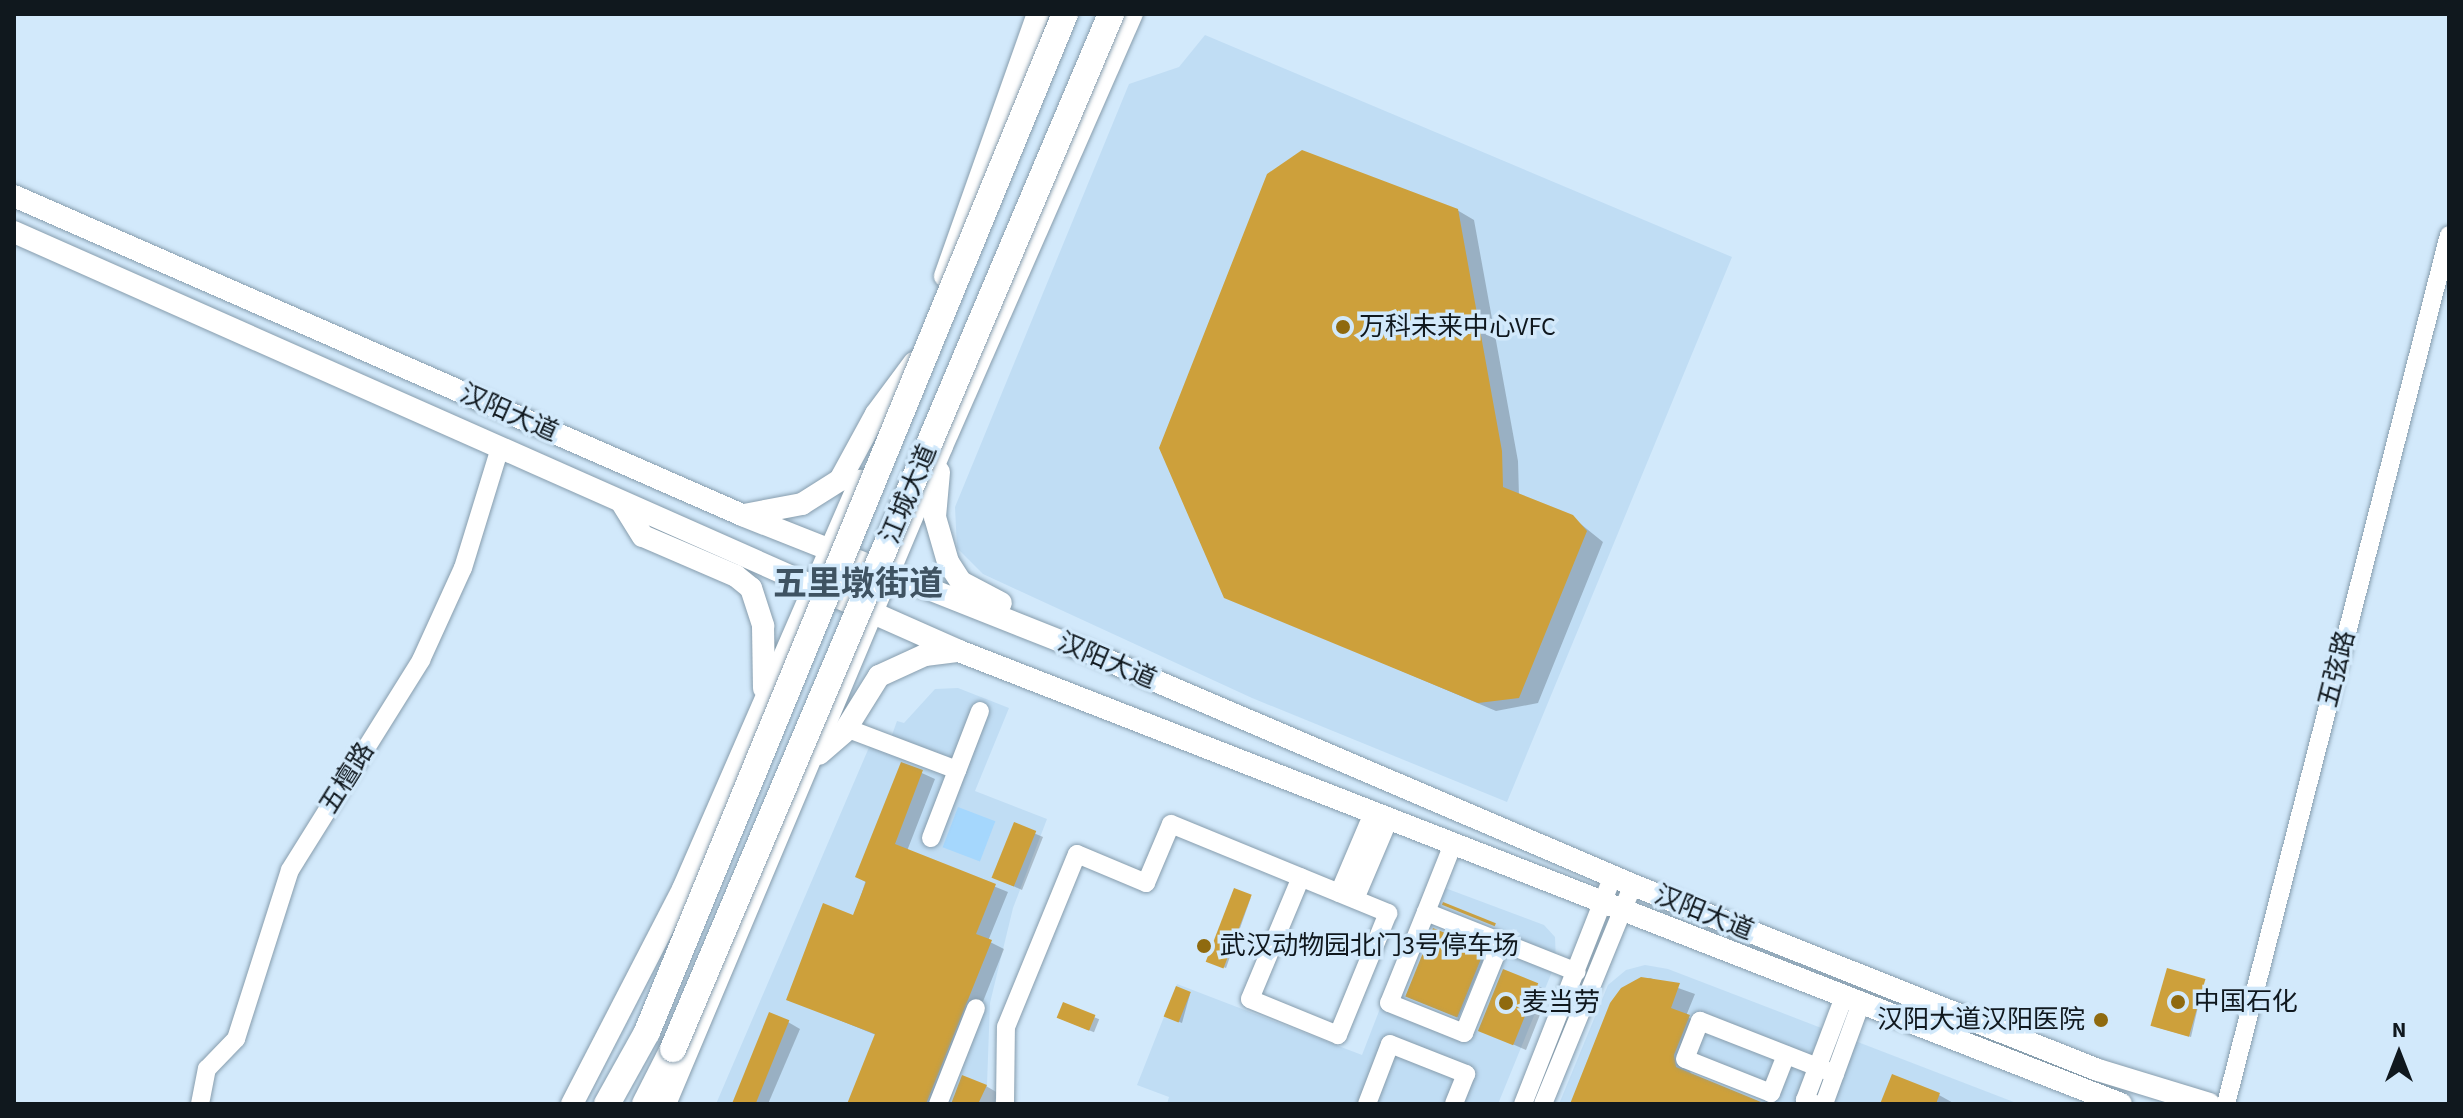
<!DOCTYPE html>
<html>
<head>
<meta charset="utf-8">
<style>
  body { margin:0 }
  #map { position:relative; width:2463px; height:1118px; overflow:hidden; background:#d2e9fb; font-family:"Source Sans 3","Noto Sans SC",sans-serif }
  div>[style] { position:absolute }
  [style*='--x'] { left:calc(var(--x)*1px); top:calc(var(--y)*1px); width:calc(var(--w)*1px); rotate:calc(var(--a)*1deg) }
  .built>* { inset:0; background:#c0ddf4 }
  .green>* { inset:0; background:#a5d7fd; transform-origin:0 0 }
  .shadow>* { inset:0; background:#0003; transform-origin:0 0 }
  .building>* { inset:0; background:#cda03b; transform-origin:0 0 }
  .roads { filter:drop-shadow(0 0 2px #879dad) drop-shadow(0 0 2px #879dad) }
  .minor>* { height:18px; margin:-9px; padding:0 9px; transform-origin:9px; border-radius:9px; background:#fff }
  .major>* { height:22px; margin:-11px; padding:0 11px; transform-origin:11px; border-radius:11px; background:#fff }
  .highway>* { height:26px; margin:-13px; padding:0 13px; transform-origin:13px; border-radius:13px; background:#fff }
  .bridges { filter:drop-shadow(0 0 2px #879dad) drop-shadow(0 0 2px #879dad) }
  .highway-bridge>* { height:26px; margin:-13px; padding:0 13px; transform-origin:13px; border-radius:13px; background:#fff }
  .dots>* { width:22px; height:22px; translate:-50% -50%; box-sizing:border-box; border:4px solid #d2e9fb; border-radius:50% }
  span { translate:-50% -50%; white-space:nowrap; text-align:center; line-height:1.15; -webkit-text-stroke:7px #d2e9fb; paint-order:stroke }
  .poi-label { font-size:26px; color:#10181e }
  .left { translate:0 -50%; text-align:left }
  .right { translate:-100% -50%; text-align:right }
  .street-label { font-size:26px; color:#10181e }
  .district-label { font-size:34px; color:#3f5362; font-weight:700 }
  .frame { position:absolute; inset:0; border:16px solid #10181e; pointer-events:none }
  .north { position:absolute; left:2359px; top:1014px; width:80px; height:80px; -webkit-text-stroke:6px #d2e9fb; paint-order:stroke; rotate:0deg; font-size:22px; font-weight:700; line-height:32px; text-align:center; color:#10181e }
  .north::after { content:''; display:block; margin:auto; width:28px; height:36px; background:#10181e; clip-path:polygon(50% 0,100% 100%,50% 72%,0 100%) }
</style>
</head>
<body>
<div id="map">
  <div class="built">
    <div style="clip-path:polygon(1205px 35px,1732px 257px,1507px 802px,1252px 698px,983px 574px,957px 548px,955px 507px,1129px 84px,1179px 67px)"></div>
    <div style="clip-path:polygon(958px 688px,1009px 708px,975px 791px,1047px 819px,1013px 908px,990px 1003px,987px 1085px,978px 1104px,716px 1104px,870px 745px,888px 746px,897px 721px,904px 723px,935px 689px)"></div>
    <div style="clip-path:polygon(1429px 882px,1544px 925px,1555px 937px,1556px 962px,1498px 1104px,1167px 1104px,1169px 1097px,1137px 1085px,1177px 984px,1362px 1055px)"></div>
    <div style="clip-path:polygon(1645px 965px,1668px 969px,2019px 1104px,1559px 1104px,1608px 985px,1626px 970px)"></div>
  </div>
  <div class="green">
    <div style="left:958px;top:807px;width:40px;height:43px;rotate:21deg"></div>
  </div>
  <div class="shadow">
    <div style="clip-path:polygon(1457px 210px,1474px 220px,1518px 461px,1519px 496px,1572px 517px,1603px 542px,1538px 703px,1496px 711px,1225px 596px)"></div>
    <div style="clip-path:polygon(902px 764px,935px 779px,907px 851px,1008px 892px,988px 941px,1004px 949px,942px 1104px,850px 1104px,876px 1035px,788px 999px,854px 918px)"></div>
    <div style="clip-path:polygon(1015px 825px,1043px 837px,1022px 890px,1002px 881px)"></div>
    <div style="clip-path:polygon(1251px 897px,1226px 968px,1210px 962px)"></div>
    <div style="left:1434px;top:930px;width:57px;height:71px;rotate:23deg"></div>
    <div style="clip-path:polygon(1650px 978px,1695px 994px,1686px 1016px,1704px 1026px,1689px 1065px,1691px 1075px,1761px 1104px,1572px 1104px,1634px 981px)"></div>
    <div style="clip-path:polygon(2204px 981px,2191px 1037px,2156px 1027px)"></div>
    <div style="clip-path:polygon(1537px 985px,1549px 992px,1526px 1050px,1480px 1030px)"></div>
    <div style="clip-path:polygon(1190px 994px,1182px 1023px,1169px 1018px)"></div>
    <div style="left:1064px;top:1005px;width:38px;height:14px;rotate:22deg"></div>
    <div style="clip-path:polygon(788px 1022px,800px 1029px,768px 1104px,732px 1104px)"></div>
    <div style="clip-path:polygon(986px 1086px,998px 1093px,994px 1104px,952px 1104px)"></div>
    <div style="clip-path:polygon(1939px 1095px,1955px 1104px,1883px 1104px)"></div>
  </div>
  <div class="building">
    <div style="clip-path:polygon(1302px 150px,1458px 209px,1502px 451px,1503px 487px,1573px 515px,1587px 531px,1519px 698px,1478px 703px,1224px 598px,1159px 448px,1267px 174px)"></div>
    <div style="clip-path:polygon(901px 762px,923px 770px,895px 844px,996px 884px,976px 934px,992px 940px,926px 1104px,847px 1104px,875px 1034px,786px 1000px,823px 903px,853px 915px,866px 882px,855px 877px)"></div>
    <div style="left:1014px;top:822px;width:24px;height:60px;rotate:22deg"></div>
    <div style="left:1234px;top:888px;width:19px;height:79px;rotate:21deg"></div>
    <div style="left:1443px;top:902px;width:57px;height:3px;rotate:22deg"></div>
    <div style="left:1433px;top:928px;width:56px;height:74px;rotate:22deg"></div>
    <div style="left:2167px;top:968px;width:40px;height:60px;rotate:16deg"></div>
    <div style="left:1503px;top:969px;width:38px;height:67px;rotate:22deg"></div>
    <div style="clip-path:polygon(1641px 977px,1680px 983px,1671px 1008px,1690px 1015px,1674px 1055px,1676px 1067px,1766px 1104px,1570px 1104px,1610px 1003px,1621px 988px)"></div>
    <div style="left:1176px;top:986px;width:16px;height:33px;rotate:22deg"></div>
    <div style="left:1063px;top:1002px;width:35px;height:17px;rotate:22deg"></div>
    <div style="left:769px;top:1012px;width:22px;height:100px;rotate:22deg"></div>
    <div style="clip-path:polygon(1892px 1074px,1940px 1093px,1936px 1104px,1880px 1104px)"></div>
    <div style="clip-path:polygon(962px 1075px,987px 1085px,978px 1104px,951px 1104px)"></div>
  </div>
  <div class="roads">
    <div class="minor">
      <div style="--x:846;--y:728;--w:119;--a:20.7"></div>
      <div style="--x:931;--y:838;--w:136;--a:-68.9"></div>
      <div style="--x:1453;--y:844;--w:73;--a:111.7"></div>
      <div style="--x:1426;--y:912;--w:162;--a:21.7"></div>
      <div style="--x:1339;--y:893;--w:87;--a:-67"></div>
      <div style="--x:1355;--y:899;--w:87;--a:-67"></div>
      <div style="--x:1426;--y:912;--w:98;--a:112.1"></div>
      <div style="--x:1389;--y:1003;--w:81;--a:21.8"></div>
      <div style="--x:1464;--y:1033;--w:98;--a:-67.9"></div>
      <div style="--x:1786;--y:1055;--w:41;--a:111.5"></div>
      <div style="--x:1771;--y:1093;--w:92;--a:-158.4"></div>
      <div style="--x:1685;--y:1059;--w:41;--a:-68.5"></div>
      <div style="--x:1700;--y:1021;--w:145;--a:21.4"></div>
      <div style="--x:200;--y:1104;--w:36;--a:-79"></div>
      <div style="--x:207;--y:1069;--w:42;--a:-46"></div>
      <div style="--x:236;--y:1039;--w:177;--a:-72.3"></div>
      <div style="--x:290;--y:870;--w:248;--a:-58"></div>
      <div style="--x:421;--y:660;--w:101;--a:-65.5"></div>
      <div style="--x:463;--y:568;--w:122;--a:-72.9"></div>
      <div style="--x:938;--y:1104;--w:103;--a:-68.4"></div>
      <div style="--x:1005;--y:1104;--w:77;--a:-89.3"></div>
      <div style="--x:1006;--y:1027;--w:187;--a:-67.7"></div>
      <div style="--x:1077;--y:854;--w:75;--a:22.8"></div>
      <div style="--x:1146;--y:883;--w:64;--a:-67"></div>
      <div style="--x:1171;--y:824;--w:235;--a:22.3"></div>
      <div style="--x:1388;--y:913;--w:132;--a:112.3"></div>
      <div style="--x:1338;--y:1035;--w:95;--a:-157.8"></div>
      <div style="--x:1250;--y:999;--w:132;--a:-67.3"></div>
      <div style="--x:1367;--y:1104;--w:64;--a:-69"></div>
      <div style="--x:1390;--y:1044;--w:82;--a:21.5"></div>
      <div style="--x:1466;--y:1074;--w:32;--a:112"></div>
      <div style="--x:1523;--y:1104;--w:245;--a:-68.5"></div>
      <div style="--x:1543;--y:1104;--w:237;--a:-67.7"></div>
      <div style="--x:1815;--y:1104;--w:11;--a:-158"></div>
      <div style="--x:1805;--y:1100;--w:110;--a:-69.3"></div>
      <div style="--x:1824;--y:1104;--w:108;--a:-69.9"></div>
      <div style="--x:2226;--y:1104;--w:897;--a:-75.61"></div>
    </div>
    <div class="major">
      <div style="--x:14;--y:196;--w:795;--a:23.66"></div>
      <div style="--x:742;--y:515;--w:365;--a:21.6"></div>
      <div style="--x:1081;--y:649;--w:600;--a:23.15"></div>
      <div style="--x:1633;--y:885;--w:500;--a:21.7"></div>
      <div style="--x:2098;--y:1070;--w:116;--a:17"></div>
      <div style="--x:14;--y:232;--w:1034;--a:23.91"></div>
      <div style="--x:959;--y:651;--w:1247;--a:21.3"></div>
      <div style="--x:945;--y:276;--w:278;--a:-70.5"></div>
      <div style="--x:939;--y:472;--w:45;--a:95.1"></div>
      <div style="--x:935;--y:517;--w:47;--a:73.9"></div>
      <div style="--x:948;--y:562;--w:24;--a:57"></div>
      <div style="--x:961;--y:582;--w:45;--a:27.7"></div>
      <div style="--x:622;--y:503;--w:39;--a:58"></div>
      <div style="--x:643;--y:536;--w:101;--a:23.3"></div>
      <div style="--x:736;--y:576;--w:19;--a:39"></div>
      <div style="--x:751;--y:588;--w:40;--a:72"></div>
      <div style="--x:763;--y:626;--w:62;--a:89.1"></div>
      <div style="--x:744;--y:515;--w:59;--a:-10.7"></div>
      <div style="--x:802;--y:504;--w:45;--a:-32.3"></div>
      <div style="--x:840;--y:480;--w:75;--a:-61.4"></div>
      <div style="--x:876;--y:414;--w:64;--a:-53.3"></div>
      <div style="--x:819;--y:754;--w:33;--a:-41"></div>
      <div style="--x:844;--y:732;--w:66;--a:-58"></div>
      <div style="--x:879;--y:676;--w:51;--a:-24.5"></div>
      <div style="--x:925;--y:655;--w:34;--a:-7"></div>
      <div style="--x:572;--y:1104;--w:242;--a:-62.7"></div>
      <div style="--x:683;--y:889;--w:445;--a:-66.5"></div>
      <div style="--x:665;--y:1104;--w:714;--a:-67.17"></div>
      <div style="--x:942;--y:446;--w:472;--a:-66.3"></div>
    </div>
    <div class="highway">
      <div style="--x:645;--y:1104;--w:62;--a:-63"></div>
    </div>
  </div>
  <div class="bridges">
    <div class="highway-bridge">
      <div style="--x:673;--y:1049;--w:1124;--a:-67.06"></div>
      <div style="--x:607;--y:1104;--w:82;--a:-60.9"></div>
      <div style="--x:647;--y:1032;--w:1100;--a:-67.68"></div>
    </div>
  </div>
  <div class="dots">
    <div style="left:1343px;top:327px;background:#8f6a0f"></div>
    <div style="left:1204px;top:946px;background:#8f6a0f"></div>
    <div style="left:2178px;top:1002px;background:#8f6a0f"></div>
    <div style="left:1506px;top:1003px;background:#8f6a0f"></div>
    <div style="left:2101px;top:1020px;background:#8f6a0f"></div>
  </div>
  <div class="poi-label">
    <span class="left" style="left:1359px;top:327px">万科未来中心VFC</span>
    <span class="left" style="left:1220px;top:946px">武汉动物园北门3号停车场</span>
    <span class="left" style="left:2194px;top:1002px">中国石化</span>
    <span class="left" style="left:1522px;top:1003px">麦当劳</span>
    <span class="right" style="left:2085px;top:1020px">汉阳大道汉阳医院</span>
  </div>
  <div class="street-label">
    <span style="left:509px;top:413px;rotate:24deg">汉阳大道</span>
    <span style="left:909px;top:494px;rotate:-67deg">江城大道</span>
    <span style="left:1107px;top:661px;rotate:23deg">汉阳大道</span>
    <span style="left:2337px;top:669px;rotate:-76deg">五弦路</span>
    <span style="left:347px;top:778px;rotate:-58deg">五檀路</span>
    <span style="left:1704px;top:913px;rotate:22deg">汉阳大道</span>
  </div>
  <div class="district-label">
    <span style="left:858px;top:585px">五里墩街道</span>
  </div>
  <div class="frame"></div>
  <div class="north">N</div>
</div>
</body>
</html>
